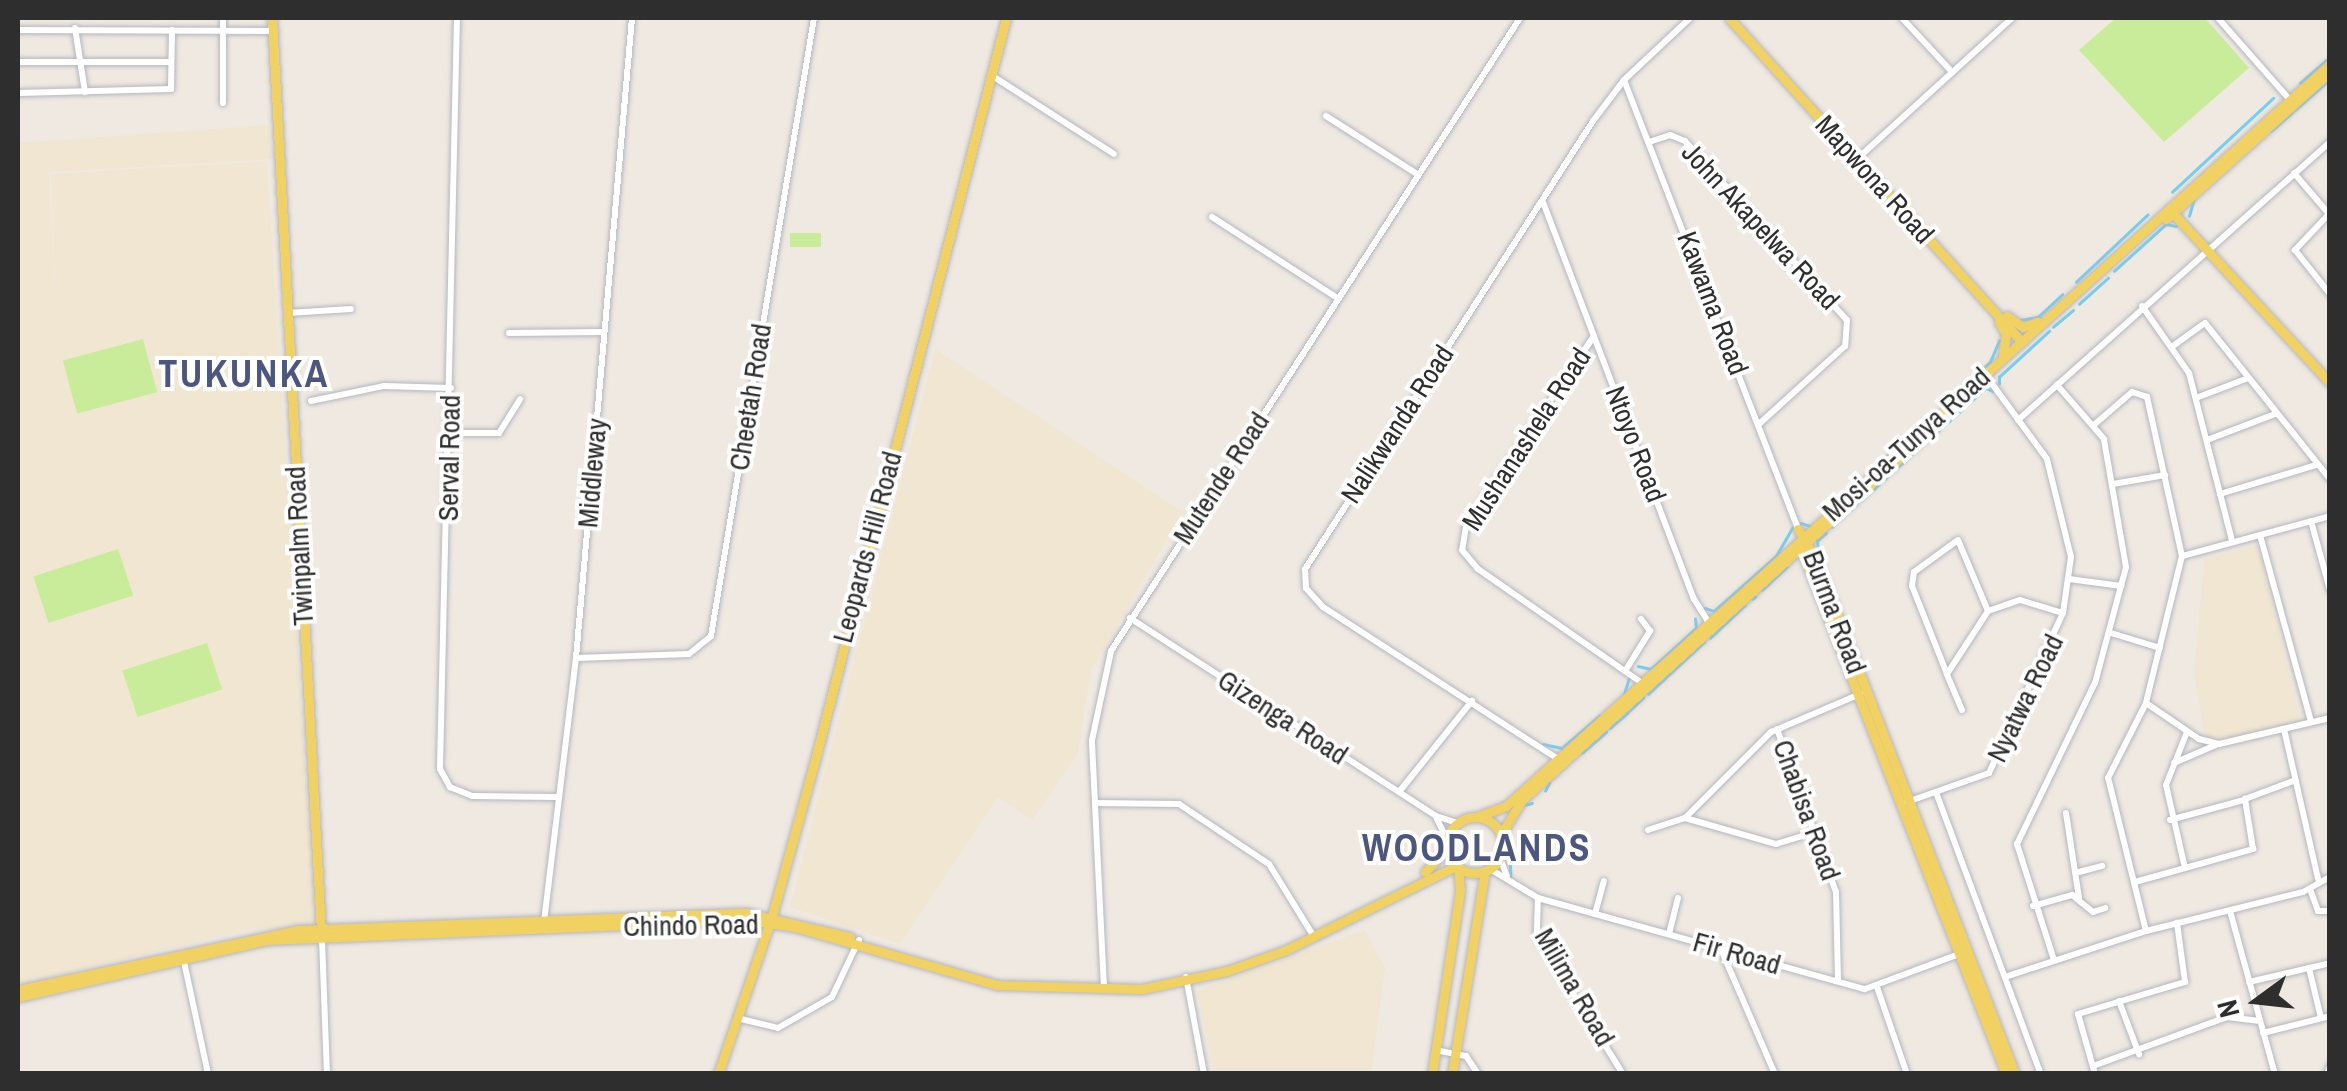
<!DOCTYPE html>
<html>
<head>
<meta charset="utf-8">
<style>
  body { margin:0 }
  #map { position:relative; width:2347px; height:1091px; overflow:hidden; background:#efe9e1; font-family:"Archivo Narrow",sans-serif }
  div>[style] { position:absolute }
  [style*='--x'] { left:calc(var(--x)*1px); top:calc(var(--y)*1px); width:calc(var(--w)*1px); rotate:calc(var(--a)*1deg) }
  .education>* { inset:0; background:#f0e6d1 }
  .pitch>* { inset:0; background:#c9ec9a; transform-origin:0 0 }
  .stream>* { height:2.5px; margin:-1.25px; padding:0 1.25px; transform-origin:1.25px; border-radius:1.25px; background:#75cff0 }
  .roads { filter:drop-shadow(0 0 2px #b4b7c1) drop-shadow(0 0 2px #b4b7c1) }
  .minor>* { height:6px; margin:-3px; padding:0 3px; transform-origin:3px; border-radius:3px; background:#fff }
  .major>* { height:9px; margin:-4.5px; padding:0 4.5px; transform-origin:4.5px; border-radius:4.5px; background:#f2d163 }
  .major>.ring { margin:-4.5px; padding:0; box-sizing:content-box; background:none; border:9px solid #f2d163; border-radius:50% }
  span { translate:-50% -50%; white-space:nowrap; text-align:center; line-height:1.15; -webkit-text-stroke:8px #fff; paint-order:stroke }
  .street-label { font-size:28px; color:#2e2e2e }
  .district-label { font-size:38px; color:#4d5680; font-weight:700; letter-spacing:2.5px }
  .frame { position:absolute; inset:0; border:20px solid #2e2e2e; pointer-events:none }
  .north { position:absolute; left:2207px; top:951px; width:100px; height:100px; -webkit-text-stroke:8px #fff; paint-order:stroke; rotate:255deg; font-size:28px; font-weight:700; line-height:40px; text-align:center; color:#2e2e2e }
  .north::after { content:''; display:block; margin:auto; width:35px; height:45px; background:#2e2e2e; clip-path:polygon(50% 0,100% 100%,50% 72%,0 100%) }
</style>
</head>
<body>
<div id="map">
  <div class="education">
    <div style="clip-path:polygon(270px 125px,271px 159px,49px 172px,57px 331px,51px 174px,267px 161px,315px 924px,310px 930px,245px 930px,18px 985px,18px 143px)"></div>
    <div style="clip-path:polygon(935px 349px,1183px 512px,1091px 670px,1078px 753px,1032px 820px,998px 797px,900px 944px,790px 907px)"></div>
    <div style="clip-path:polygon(2258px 545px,2301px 723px,2231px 742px,2205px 738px,2194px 674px,2204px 560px)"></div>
    <div style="clip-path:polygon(1365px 930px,1385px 968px,1371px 1073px,1215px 1073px,1197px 991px)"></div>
  </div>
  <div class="pitch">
    <div style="clip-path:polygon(2116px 18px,2205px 18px,2249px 68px,2164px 142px,2079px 50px)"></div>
    <div style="left:821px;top:233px;width:14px;height:31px;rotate:90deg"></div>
    <div style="left:143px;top:339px;width:55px;height:83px;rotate:75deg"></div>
    <div style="left:118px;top:549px;width:49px;height:89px;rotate:72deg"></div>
    <div style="left:207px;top:643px;width:49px;height:89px;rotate:72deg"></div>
  </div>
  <div class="stream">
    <div style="--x:2329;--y:57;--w:1;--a:0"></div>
    <div style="--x:2300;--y:83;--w:35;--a:-41"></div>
    <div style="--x:2295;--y:110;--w:47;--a:-41.5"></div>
    <div style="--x:2271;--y:131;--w:28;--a:-41"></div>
    <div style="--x:2172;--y:192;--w:138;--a:-42.9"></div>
    <div style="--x:2189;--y:216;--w:18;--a:-74"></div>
    <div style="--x:2114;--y:271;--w:70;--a:-42.1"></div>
    <div style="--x:2166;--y:224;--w:10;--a:11"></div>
    <div style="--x:2076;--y:282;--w:98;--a:-43.3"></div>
    <div style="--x:2079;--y:304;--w:39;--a:-42"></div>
    <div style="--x:2019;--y:320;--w:19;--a:-9"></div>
    <div style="--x:2038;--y:317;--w:33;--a:-43"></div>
    <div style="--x:2053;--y:327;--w:26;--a:-40"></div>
    <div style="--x:1999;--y:384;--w:7;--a:-90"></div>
    <div style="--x:1999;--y:377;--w:68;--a:-42.6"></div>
    <div style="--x:1967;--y:405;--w:25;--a:-42"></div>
    <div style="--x:1986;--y:388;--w:8;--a:23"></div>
    <div style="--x:1942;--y:406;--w:65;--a:-42.5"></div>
    <div style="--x:1990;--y:362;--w:23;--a:-67"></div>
    <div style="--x:1898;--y:445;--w:52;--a:-41.9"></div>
    <div style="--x:1912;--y:454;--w:67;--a:-41.3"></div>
    <div style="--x:1881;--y:461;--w:18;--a:-41"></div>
    <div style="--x:1899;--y:466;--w:13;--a:-39"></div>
    <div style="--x:1894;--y:471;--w:2;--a:-63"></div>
    <div style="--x:1867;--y:474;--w:13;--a:-42"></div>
    <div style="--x:1861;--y:501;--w:40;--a:-43"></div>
    <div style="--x:1851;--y:510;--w:7;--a:-45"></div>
    <div style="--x:1801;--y:523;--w:9;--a:18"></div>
    <div style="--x:1832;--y:527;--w:21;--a:-43"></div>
    <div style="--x:1818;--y:554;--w:13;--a:-94"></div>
    <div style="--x:1817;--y:541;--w:12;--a:-42"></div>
    <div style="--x:1762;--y:590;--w:34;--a:-43"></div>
    <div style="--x:1752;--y:599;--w:4;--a:-34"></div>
    <div style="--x:1705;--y:608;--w:9;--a:18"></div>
    <div style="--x:1714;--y:611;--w:83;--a:-41.6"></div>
    <div style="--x:1776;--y:556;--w:32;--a:-60"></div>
    <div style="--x:1710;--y:638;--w:48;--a:-43.3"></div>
    <div style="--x:1638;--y:666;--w:13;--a:13"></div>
    <div style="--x:1651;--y:669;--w:61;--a:-42.3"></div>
    <div style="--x:1696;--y:628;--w:9;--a:-96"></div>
    <div style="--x:1624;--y:694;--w:17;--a:-73"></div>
    <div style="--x:1648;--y:694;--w:76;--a:-42.9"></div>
    <div style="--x:1629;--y:711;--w:19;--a:-43"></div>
    <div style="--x:1610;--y:728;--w:23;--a:-41"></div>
    <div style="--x:1543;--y:744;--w:19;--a:12"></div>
    <div style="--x:1562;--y:748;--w:49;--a:-40.9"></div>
    <div style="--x:1582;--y:753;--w:32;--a:-41"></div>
    <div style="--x:1545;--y:791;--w:9;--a:-63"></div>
    <div style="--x:1524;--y:805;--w:8;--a:-14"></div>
    <div style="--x:1507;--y:832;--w:13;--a:77"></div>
    <div style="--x:1510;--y:853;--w:23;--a:88"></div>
  </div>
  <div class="roads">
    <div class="minor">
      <div style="--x:223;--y:18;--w:85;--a:90"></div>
      <div style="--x:457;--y:18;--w:751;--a:91.3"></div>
      <div style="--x:440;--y:769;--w:21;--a:61"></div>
      <div style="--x:450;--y:787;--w:24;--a:22"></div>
      <div style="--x:472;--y:796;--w:84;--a:0.7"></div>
      <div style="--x:1902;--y:18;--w:74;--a:47.2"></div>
      <div style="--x:2218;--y:18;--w:109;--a:48.7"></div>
      <div style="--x:75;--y:28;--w:65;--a:81.1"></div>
      <div style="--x:18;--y:30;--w:255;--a:0.2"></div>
      <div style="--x:18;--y:62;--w:151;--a:0"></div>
      <div style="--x:991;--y:75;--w:146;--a:32.7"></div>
      <div style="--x:1624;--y:80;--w:482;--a:68.8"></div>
      <div style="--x:18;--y:93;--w:153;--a:-1.5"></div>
      <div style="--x:171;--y:89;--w:59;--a:-89"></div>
      <div style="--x:1326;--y:116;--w:108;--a:32.5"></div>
      <div style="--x:1652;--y:141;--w:19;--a:-18"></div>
      <div style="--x:1670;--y:135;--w:16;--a:22"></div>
      <div style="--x:1685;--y:141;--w:241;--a:47.9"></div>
      <div style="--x:1847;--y:320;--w:26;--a:94"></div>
      <div style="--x:1845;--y:346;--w:116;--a:137.8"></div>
      <div style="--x:1857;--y:159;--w:210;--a:-42.3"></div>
      <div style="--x:2294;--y:173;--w:54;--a:49.5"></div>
      <div style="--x:1543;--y:202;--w:425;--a:69.2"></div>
      <div style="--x:1694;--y:599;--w:32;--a:58"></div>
      <div style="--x:2329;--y:214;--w:50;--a:133.4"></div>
      <div style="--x:2295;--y:250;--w:56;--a:51.5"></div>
      <div style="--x:1212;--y:217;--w:149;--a:32.9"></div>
      <div style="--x:2142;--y:306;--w:82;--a:55"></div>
      <div style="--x:2189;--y:373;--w:173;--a:75.6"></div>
      <div style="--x:288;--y:313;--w:63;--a:-3.6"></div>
      <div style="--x:509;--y:333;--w:94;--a:-0.6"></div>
      <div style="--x:1594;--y:336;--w:229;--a:124"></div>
      <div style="--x:1466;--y:526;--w:24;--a:99"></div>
      <div style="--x:1462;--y:550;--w:25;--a:50"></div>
      <div style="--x:1478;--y:569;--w:203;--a:34.8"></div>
      <div style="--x:2173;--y:346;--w:39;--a:-36"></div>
      <div style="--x:2205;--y:323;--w:200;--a:51.3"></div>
      <div style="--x:2196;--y:398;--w:56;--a:-21"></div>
      <div style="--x:311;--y:401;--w:75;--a:-11.6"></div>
      <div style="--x:384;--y:386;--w:67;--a:1.7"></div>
      <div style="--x:2018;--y:420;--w:418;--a:-41.7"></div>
      <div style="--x:2095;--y:424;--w:49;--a:-40.9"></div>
      <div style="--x:2132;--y:392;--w:16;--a:18"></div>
      <div style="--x:2147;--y:397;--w:163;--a:77.6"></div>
      <div style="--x:2182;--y:556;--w:151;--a:103.8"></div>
      <div style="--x:2146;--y:703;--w:64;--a:34.2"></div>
      <div style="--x:2199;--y:739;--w:21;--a:14"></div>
      <div style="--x:2219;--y:744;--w:114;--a:-13.2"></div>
      <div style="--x:451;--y:433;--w:48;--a:0"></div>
      <div style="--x:499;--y:433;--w:40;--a:-58"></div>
      <div style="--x:2207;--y:440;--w:73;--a:-20.9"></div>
      <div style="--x:2113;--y:484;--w:53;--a:-9.8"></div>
      <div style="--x:2220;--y:494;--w:100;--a:-16.8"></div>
      <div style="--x:2311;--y:521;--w:72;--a:74.6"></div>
      <div style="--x:2260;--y:535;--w:194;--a:74.7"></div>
      <div style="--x:2182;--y:556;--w:153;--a:-15.1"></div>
      <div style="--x:2069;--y:579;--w:53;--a:7.5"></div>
      <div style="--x:1130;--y:618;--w:364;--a:32.9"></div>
      <div style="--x:1436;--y:816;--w:22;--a:18"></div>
      <div style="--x:2111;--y:633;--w:51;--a:17"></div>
      <div style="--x:576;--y:658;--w:113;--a:-2"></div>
      <div style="--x:689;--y:654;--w:28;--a:-39"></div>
      <div style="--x:711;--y:636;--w:627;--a:-80.54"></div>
      <div style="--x:1627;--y:668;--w:44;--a:-58.1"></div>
      <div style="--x:1650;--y:631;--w:15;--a:-127"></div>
      <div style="--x:1947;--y:674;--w:95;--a:-111.7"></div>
      <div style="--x:1912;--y:586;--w:14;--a:-82"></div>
      <div style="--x:1914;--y:572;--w:54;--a:-36"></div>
      <div style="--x:1958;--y:540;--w:77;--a:67.1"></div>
      <div style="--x:1962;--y:710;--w:39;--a:-113"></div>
      <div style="--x:1947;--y:674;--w:75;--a:-56.9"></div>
      <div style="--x:1988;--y:611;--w:34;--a:-19"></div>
      <div style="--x:2020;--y:600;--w:45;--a:16.8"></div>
      <div style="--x:1777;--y:729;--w:173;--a:70.1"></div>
      <div style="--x:1836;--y:892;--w:89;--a:88.7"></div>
      <div style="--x:2284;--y:729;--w:154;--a:77.2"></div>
      <div style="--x:1561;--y:761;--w:283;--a:-147.1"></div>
      <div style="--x:1323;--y:607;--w:25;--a:-132"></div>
      <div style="--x:1306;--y:588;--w:19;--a:-93"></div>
      <div style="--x:1305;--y:569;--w:533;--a:-57.26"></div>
      <div style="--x:1593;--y:121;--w:51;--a:-52.9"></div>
      <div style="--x:1624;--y:80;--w:91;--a:-43.2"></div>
      <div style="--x:2174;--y:763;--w:48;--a:-23.4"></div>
      <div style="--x:1399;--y:792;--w:117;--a:-51.3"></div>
      <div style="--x:1937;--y:795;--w:298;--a:69.6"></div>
      <div style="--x:1907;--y:802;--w:87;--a:-19.5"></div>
      <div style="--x:1989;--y:773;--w:176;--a:-65.2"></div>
      <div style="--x:2063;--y:613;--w:57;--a:-81.9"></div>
      <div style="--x:2071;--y:557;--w:101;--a:-103.8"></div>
      <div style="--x:2047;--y:459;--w:105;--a:-126.1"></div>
      <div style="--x:1095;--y:803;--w:84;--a:0.7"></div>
      <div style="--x:1179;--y:804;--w:108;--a:33.7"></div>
      <div style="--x:1269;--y:864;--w:86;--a:58.3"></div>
      <div style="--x:2066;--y:813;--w:86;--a:81.3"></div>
      <div style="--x:1436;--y:817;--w:25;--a:64"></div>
      <div style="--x:1685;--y:818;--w:122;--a:-45"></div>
      <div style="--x:1771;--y:732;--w:97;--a:-23.1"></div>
      <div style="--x:2170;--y:820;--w:77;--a:-15.1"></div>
      <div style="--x:1648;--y:830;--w:39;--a:-18"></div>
      <div style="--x:1685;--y:818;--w:95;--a:15.9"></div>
      <div style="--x:1776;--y:844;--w:39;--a:-17"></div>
      <div style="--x:1500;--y:858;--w:19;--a:69"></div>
      <div style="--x:2185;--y:868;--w:85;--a:-102.9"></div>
      <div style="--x:2166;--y:785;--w:57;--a:-68.4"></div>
      <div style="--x:1490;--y:869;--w:56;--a:31.1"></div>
      <div style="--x:1538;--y:898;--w:339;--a:15.6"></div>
      <div style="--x:1865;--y:989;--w:103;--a:-20.4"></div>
      <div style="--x:2079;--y:872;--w:24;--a:-15"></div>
      <div style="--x:2135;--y:882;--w:123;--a:-15.6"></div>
      <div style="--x:2253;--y:849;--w:51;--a:-99.1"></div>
      <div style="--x:2245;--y:799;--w:54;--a:-20.4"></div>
      <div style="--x:2310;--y:889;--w:23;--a:70"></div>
      <div style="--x:2318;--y:911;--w:12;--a:0"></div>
      <div style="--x:1538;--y:898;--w:37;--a:92"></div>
      <div style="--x:1537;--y:935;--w:163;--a:58.3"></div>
      <div style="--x:2033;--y:906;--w:41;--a:-15.8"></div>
      <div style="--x:2072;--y:895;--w:27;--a:39"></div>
      <div style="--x:2093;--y:912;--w:13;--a:-18"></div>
      <div style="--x:2230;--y:911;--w:169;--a:74.6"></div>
      <div style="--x:1595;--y:914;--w:34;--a:-75"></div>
      <div style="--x:544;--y:922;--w:266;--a:-83.1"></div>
      <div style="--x:576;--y:658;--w:642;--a:-85"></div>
      <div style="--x:2146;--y:931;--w:158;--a:-103.9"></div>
      <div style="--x:2108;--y:778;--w:84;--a:-63.1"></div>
      <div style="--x:1669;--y:934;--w:37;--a:-76"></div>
      <div style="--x:322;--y:939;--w:135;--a:87.9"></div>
      <div style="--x:1720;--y:947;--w:138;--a:66.6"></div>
      <div style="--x:183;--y:957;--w:120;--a:77.9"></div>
      <div style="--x:2054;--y:960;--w:122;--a:-107.7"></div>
      <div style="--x:2017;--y:844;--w:179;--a:-64.2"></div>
      <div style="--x:2095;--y:683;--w:120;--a:-75"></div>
      <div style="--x:2126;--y:567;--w:130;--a:-99.8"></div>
      <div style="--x:2104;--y:439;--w:72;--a:-131"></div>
      <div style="--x:2309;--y:968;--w:22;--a:-13"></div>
      <div style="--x:1186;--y:977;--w:99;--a:79.5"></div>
      <div style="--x:2005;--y:977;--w:148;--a:-18.1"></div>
      <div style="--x:2146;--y:931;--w:162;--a:-14"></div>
      <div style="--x:2303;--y:892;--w:31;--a:-29"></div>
      <div style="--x:2249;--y:982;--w:62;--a:-13.1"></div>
      <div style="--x:2309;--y:968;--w:51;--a:76.5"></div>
      <div style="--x:1877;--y:987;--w:92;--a:71"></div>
      <div style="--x:1104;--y:988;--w:248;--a:-92.8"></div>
      <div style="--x:1092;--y:740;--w:91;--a:-77.9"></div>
      <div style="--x:1111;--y:651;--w:754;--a:-57.13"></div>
      <div style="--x:2119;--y:1001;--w:57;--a:69.3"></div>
      <div style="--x:737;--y:1018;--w:42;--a:13.7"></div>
      <div style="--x:778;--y:1028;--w:62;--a:-29.9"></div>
      <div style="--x:832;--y:997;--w:63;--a:-64.7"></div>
      <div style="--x:2263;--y:1033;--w:69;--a:-14.2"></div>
      <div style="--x:1435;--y:1050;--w:32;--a:11"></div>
      <div style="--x:1466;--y:1056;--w:22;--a:56"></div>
      <div style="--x:2093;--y:1066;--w:143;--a:-20.1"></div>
      <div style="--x:2227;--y:1017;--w:33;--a:7"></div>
      <div style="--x:2095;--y:1074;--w:62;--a:-105.8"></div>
      <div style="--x:2078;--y:1014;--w:112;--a:-16.7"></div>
      <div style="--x:2185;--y:982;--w:60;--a:-97.7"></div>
      <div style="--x:2327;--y:1074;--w:9;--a:-69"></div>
    </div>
    <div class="major">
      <div style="--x:272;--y:18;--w:916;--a:86.93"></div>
      <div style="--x:1729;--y:18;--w:437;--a:47.9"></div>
      <div style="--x:2169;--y:209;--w:237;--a:47.2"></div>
      <div style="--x:2166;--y:219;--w:220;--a:-41.9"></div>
      <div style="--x:2007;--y:316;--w:19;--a:35"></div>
      <div style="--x:2023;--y:327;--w:15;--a:-20"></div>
      <div style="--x:1999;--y:322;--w:14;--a:60"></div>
      <div style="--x:2006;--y:334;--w:21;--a:98"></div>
      <div style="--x:1798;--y:529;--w:34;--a:60"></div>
      <div style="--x:1815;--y:558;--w:553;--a:68.81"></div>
      <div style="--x:1800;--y:546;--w:567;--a:68.69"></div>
      <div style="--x:1479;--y:816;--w:29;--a:-20"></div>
      <div style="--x:1506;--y:806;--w:1109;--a:-42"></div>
      <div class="ring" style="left:1447px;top:817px;width:47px;height:47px"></div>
      <div style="--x:1502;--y:833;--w:39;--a:-59"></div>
      <div style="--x:1522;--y:800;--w:557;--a:-42.16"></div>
      <div style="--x:1425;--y:872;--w:31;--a:-48"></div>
      <div style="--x:18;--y:990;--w:287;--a:-12.1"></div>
      <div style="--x:299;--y:930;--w:447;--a:-2.2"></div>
      <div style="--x:746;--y:913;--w:107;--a:13"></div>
      <div style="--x:18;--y:997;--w:255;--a:-12.9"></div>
      <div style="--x:267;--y:940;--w:483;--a:-2.4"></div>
      <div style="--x:750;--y:920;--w:46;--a:8.8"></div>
      <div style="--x:795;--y:927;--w:210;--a:16"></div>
      <div style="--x:997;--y:985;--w:145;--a:1.6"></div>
      <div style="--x:1142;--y:989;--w:87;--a:-12"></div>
      <div style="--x:1227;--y:971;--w:63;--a:-19.6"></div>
      <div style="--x:1286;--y:950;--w:190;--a:-26.3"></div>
      <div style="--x:718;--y:1074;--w:167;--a:-71.1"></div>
      <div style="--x:772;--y:916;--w:162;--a:-74.6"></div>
      <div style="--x:815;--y:760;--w:766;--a:-75.56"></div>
      <div style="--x:1432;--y:1074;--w:186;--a:-81.3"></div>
      <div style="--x:1460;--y:890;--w:22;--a:-95"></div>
      <div style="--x:1452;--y:1074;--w:206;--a:-80.8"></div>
    </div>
  </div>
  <div class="street-label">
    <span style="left:1875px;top:179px;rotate:48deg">Mapwona Road</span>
    <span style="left:1761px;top:226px;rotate:47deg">John Akapelwa Road</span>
    <span style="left:1713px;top:303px;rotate:69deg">Kawama Road</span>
    <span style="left:750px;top:397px;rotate:-81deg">Cheetah Road</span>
    <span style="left:1397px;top:424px;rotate:-57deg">Nalikwanda Road</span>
    <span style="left:1526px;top:439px;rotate:-57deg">Mushanashela Road</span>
    <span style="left:1636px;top:444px;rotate:69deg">Ntoyo Road</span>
    <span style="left:1906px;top:444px;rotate:-42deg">Mosi-oa-Tunya Road</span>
    <span style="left:449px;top:458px;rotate:-89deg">Serval Road</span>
    <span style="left:592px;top:473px;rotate:-85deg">Middleway</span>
    <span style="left:1221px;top:478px;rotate:-57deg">Mutende Road</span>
    <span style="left:299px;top:546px;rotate:-93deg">Twinpalm Road</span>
    <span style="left:867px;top:547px;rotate:-75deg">Leopards Hill Road</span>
    <span style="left:1835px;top:612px;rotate:69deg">Burma Road</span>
    <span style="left:2025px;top:698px;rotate:-64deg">Nyatwa Road</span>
    <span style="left:1283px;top:717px;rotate:33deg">Gizenga Road</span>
    <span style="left:1807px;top:810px;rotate:70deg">Chabisa Road</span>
    <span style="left:691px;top:925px;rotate:-1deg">Chindo Road</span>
    <span style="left:1737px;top:953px;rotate:16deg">Fir Road</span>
    <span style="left:1575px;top:987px;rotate:60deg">Milima Road</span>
  </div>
  <div class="district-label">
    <span style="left:244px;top:374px">TUKUNKA</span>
    <span style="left:1477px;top:848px">WOODLANDS</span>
  </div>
  <div class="frame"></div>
  <div class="north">N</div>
</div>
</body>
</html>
